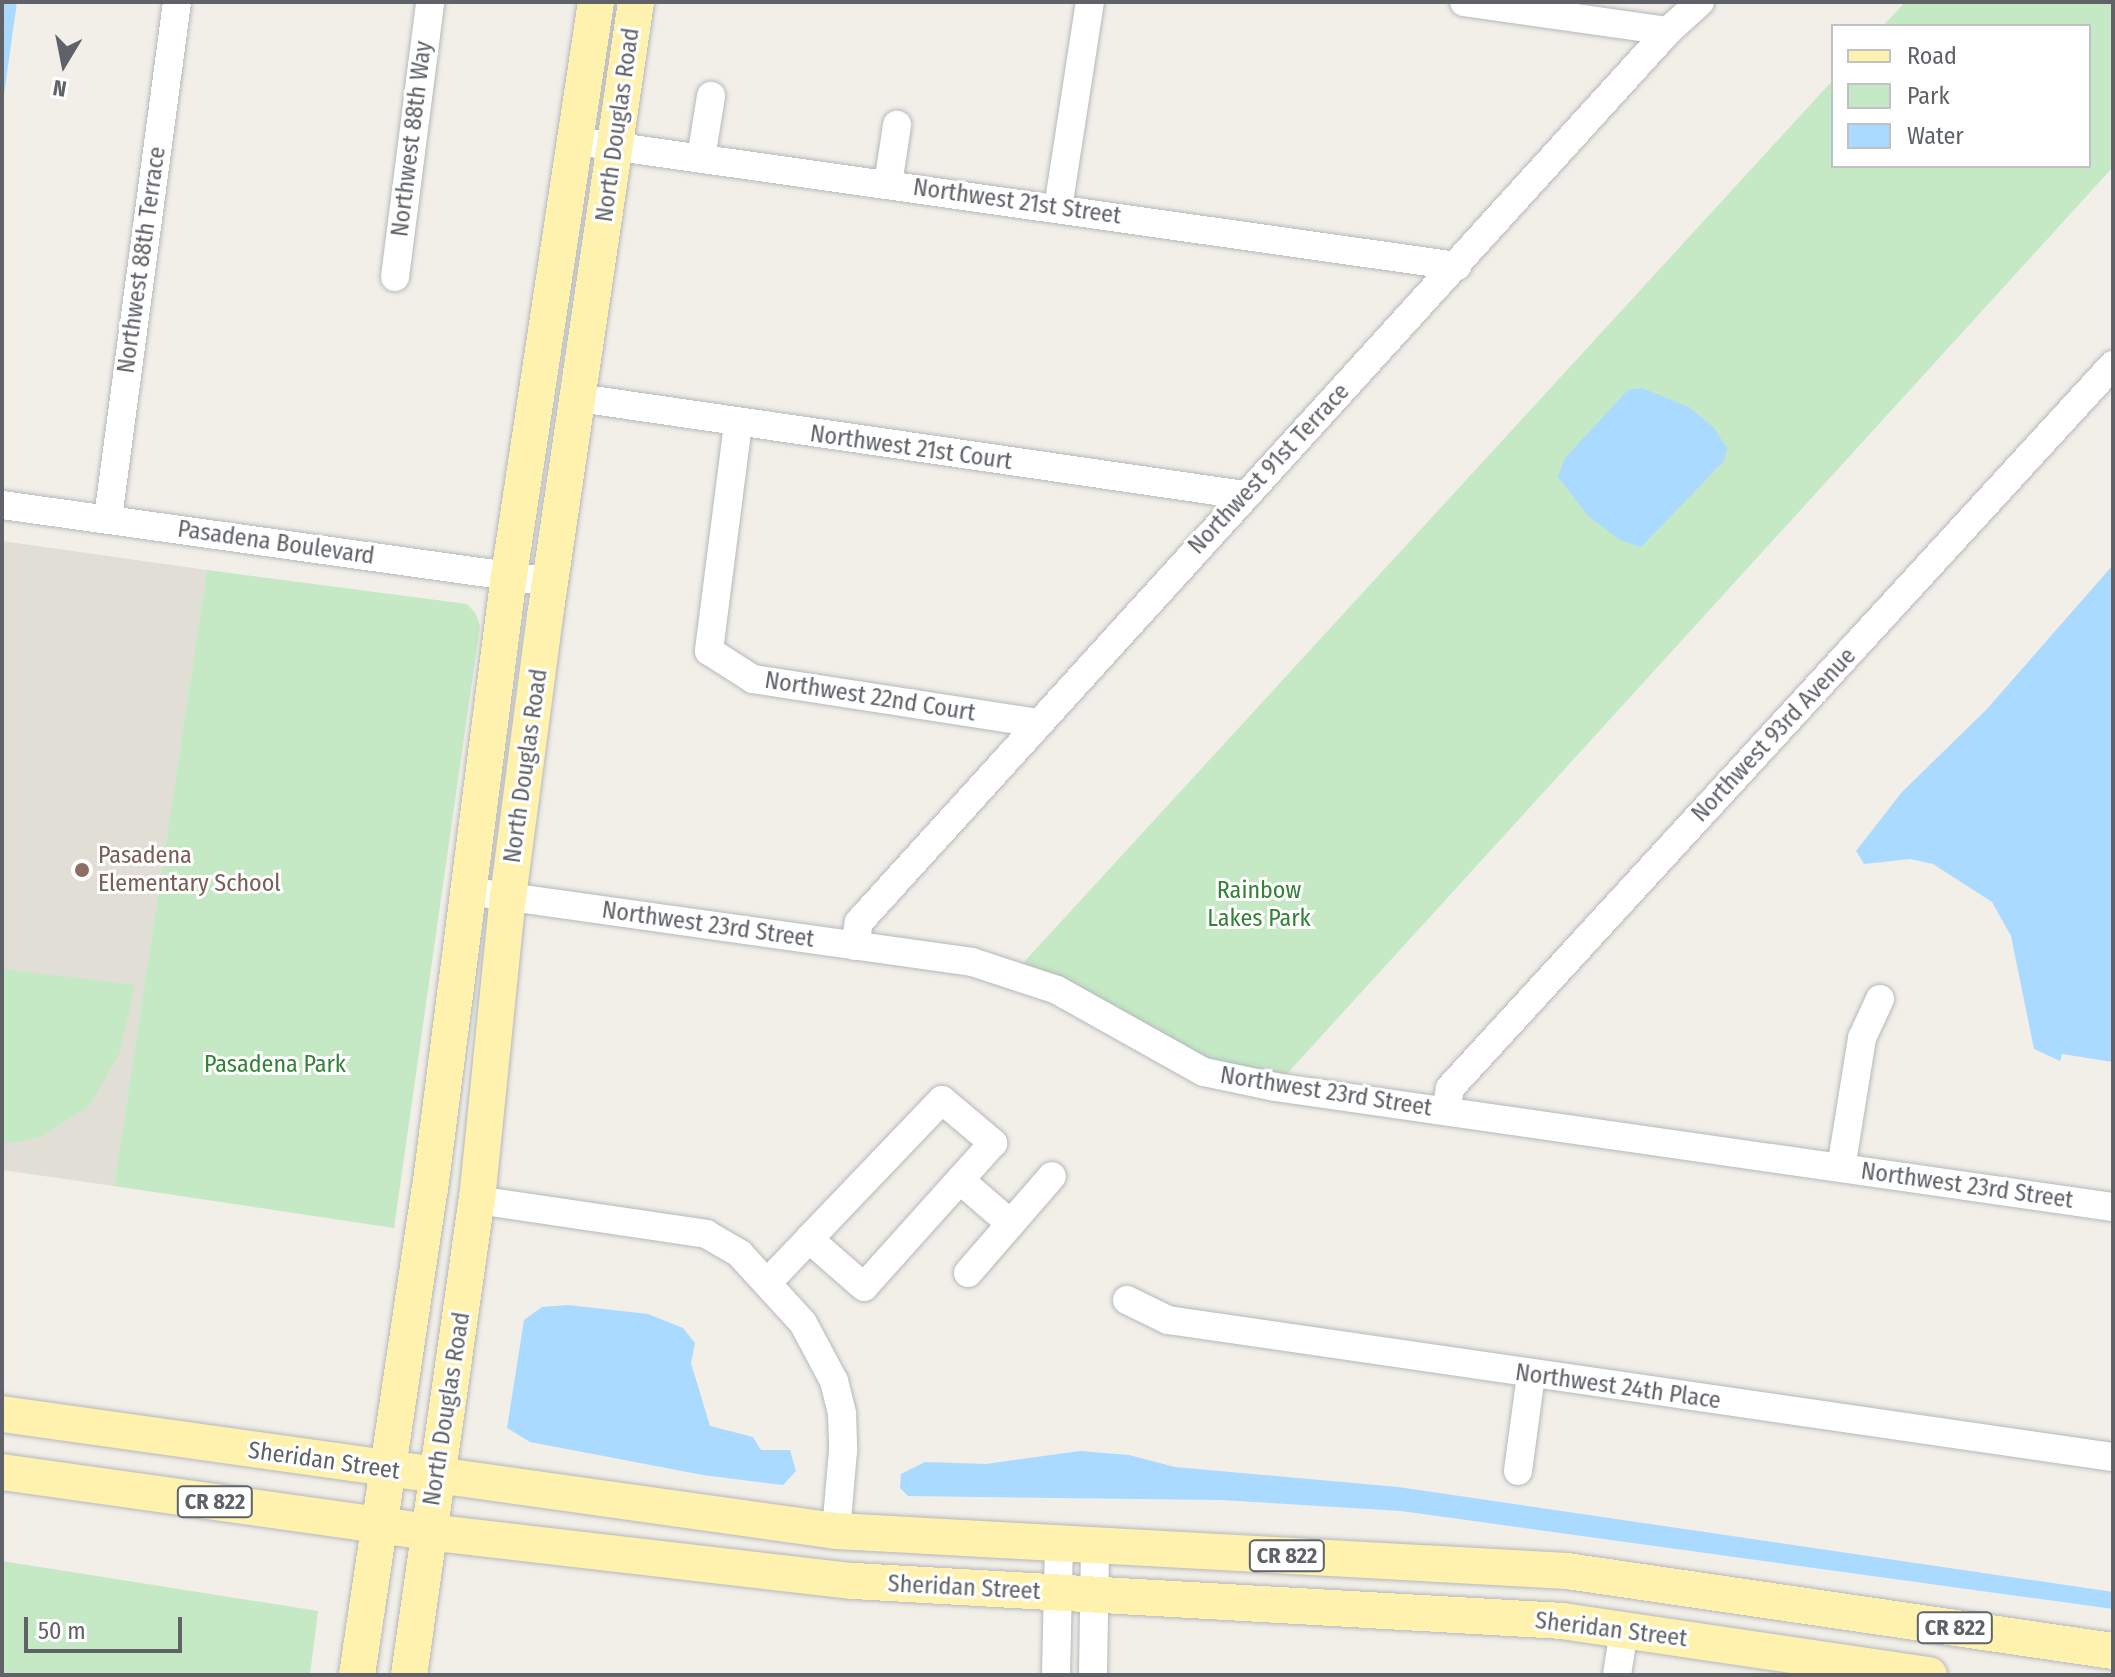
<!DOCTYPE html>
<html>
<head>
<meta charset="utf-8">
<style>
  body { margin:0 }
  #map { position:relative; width:2115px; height:1677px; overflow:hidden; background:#f1efe8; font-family:"Fira Sans Condensed",sans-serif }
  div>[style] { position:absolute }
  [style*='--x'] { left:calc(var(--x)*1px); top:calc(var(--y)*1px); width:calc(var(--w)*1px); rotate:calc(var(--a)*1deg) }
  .education>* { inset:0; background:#e1ded6 }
  .green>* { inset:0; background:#c5e8c5 }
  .water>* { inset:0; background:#aadaff }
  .roads { filter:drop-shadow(0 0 2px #b5b8bc) drop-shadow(0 0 2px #b5b8bc) }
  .minor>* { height:28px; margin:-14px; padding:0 14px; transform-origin:14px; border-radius:14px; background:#fff }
  .major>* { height:36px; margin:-18px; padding:0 18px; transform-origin:18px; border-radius:18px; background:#fff2af }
  .dots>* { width:22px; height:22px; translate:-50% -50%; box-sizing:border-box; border:4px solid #fff; border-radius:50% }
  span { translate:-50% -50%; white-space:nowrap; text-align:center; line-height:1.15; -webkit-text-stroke:6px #fff; paint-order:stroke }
  .shield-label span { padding:2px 6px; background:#fff; border:2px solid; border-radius:6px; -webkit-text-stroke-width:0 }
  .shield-label { font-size:22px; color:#5f6368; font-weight:700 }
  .street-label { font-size:24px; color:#5f6368 }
  .education-label { font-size:24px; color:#785e54 }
  .left { translate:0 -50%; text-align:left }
  .park-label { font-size:24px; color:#348238 }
  .frame { position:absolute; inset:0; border:4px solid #5f6368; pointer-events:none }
  .legend { position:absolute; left:1831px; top:24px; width:260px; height:144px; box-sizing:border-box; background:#fff; border:2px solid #bfc1c3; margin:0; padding:10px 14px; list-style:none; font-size:24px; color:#5f6368 }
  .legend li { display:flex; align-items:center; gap:16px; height:40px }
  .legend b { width:40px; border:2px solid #bfc1c3 }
  .north { position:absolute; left:24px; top:24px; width:80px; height:80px; -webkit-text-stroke:6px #fff; paint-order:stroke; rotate:190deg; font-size:22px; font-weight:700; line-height:32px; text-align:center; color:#5f6368 }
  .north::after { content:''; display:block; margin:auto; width:28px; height:36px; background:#5f6368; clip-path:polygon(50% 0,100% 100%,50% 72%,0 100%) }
  .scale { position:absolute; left:24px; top:1617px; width:158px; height:36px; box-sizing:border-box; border:4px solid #5f6368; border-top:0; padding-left:10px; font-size:24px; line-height:28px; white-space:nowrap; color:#5f6368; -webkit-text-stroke:6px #fff; paint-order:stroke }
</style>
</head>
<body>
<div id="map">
  <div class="education">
    <div style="clip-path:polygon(2px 541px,207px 570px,114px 1186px,2px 1170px)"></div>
  </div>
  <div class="green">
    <div style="clip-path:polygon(1905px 2px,2113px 2px,2113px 167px,1275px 1087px,1231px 1078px,1014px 973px,1833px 80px,1833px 166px,2089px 166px,2089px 26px,1883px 26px)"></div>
    <div style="clip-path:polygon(207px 570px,467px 604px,476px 614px,480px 626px,394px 1228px,114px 1186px)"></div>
    <div style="clip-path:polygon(2px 969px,135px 985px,119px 1054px,90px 1105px,41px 1137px,11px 1143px,2px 1143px)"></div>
    <div style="clip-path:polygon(2px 1561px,318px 1611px,310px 1675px,2px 1675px)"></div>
  </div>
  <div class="water">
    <div style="clip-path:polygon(2px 2px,17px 2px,2px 109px)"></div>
    <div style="clip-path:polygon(1642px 388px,1689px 407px,1713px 427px,1727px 448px,1724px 461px,1641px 547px,1622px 541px,1589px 517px,1558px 477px,1565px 458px,1628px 390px)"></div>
    <div style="clip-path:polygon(2113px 565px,2113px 1062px,2062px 1054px,2060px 1061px,2034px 1049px,2011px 936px,1992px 902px,1933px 864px,1910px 859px,1864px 864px,1856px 851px,1902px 792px,1987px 709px)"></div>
    <div style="clip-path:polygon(568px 1305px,648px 1314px,683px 1328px,695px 1343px,691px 1363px,710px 1426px,753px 1437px,761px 1450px,790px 1450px,796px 1471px,783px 1485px,703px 1475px,530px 1442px,507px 1428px,524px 1320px,542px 1307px)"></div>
    <div style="clip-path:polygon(1080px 1451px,1129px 1455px,1175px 1467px,1398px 1487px,2113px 1592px,2113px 1609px,1401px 1511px,1221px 1500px,908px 1496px,900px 1488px,901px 1474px,925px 1462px,986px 1464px)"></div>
  </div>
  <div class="roads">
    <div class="minor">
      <div style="--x:1464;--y:2;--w:206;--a:8.1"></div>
      <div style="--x:576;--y:141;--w:890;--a:8.08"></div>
      <div style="--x:701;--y:158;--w:63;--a:-80.8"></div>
      <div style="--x:888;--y:184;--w:60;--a:-81.3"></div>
      <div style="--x:1058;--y:208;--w:208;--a:-81.2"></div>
      <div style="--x:395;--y:277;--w:277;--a:-82.7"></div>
      <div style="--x:579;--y:398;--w:672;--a:8.3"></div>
      <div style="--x:738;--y:424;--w:229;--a:97.3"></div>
      <div style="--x:709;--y:651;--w:52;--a:32.5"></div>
      <div style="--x:753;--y:679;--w:288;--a:8.8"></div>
      <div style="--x:2;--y:505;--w:554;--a:7.98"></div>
      <div style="--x:108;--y:518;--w:521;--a:-82.38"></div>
      <div style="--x:467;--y:891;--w:510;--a:8"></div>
      <div style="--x:972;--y:962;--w:89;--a:18.2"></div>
      <div style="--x:1057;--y:990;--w:168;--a:29.2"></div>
      <div style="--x:1204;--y:1072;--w:73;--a:11.9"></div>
      <div style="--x:1275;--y:1087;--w:847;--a:8.15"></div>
      <div style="--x:855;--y:946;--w:24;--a:-81"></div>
      <div style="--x:859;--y:922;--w:1203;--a:-47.76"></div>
      <div style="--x:1668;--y:31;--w:43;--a:-42.2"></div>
      <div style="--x:1446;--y:1111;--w:23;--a:-80"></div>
      <div style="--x:1450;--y:1088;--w:981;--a:-47.48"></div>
      <div style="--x:1841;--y:1168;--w:132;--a:-80.8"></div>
      <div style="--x:1862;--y:1038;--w:43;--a:-65.2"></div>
      <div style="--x:960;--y:1180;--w:67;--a:40.8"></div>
      <div style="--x:477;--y:1200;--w:232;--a:8.4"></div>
      <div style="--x:706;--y:1234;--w:39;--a:30"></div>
      <div style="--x:740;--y:1254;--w:93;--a:47.6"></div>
      <div style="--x:803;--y:1323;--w:66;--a:61.9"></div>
      <div style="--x:834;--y:1381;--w:34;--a:76"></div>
      <div style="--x:842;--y:1414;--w:37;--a:88"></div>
      <div style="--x:843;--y:1451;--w:80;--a:95"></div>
      <div style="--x:968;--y:1273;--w:128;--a:-49.1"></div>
      <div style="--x:767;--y:1283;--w:61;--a:-46.3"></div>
      <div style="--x:809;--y:1239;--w:192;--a:-46.3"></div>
      <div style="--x:942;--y:1100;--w:67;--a:40.1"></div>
      <div style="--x:993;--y:1143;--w:193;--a:131.9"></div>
      <div style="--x:864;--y:1287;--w:73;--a:-138.9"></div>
      <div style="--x:1127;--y:1300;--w:46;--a:26"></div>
      <div style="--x:1168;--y:1320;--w:955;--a:8.25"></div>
      <div style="--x:1518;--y:1471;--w:97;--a:-82.3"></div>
      <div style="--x:1056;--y:1675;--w:132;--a:-88.7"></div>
      <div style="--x:1093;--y:1675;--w:130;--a:-89.1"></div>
      <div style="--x:1617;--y:1675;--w:46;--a:-81.2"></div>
    </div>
    <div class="major">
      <div style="--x:2;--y:1414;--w:842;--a:7.99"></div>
      <div style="--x:836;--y:1531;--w:732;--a:3.13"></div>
      <div style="--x:1567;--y:1571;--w:552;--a:8.34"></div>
      <div style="--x:2;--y:1472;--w:430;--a:8"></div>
      <div style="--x:428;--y:1532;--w:429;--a:6.6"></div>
      <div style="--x:854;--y:1581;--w:709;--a:3.23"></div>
      <div style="--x:1562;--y:1621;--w:371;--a:8.4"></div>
      <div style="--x:357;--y:1675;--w:491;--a:-81.5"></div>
      <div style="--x:430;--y:1189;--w:619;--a:-82.67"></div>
      <div style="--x:509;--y:575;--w:580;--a:-81.37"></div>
      <div style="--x:409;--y:1675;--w:480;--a:-81.9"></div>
      <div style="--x:477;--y:1200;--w:305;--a:-84.2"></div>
      <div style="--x:508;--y:897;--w:283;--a:-82.5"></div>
      <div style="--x:545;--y:616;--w:621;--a:-81.57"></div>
    </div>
  </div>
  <div class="dots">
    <div style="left:82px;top:870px;background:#8d6e63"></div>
  </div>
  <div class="shield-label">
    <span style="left:215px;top:1502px">CR 822</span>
    <span style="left:1287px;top:1556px">CR 822</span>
    <span style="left:1955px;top:1628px">CR 822</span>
  </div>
  <div class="street-label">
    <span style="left:618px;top:125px;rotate:-82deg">North Douglas Road</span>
    <span style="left:412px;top:139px;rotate:-83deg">Northwest 88th Way</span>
    <span style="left:1017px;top:202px;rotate:8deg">Northwest 21st Street</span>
    <span style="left:142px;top:260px;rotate:-82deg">Northwest 88th Terrace</span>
    <span style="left:911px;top:448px;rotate:8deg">Northwest 21st Court</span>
    <span style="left:1269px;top:469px;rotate:-47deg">Northwest 91st Terrace</span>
    <span style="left:276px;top:543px;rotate:8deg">Pasadena Boulevard</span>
    <span style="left:870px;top:697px;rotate:9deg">Northwest 22nd Court</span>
    <span style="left:1774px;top:735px;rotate:-47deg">Northwest 93rd Avenue</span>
    <span style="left:526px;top:766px;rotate:-82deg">North Douglas Road</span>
    <span style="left:708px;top:925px;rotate:8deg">Northwest 23rd Street</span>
    <span style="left:1326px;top:1092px;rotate:9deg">Northwest 23rd Street</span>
    <span style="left:1967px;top:1186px;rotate:8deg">Northwest 23rd Street</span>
    <span style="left:1618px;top:1387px;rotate:8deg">Northwest 24th Place</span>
    <span style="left:447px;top:1409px;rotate:-81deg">North Douglas Road</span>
    <span style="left:324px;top:1461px;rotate:8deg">Sheridan Street</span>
    <span style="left:964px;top:1588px;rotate:3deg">Sheridan Street</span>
    <span style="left:1611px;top:1630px;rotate:7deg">Sheridan Street</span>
  </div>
  <div class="education-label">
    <span class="left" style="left:98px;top:870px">Pasadena<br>Elementary School</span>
  </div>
  <div class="park-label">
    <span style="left:1259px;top:905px">Rainbow<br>Lakes Park</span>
    <span style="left:275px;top:1065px">Pasadena Park</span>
  </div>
  <div class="frame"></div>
  <ul class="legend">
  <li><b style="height:10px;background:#fff2af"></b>Road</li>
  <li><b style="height:22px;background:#c5e8c5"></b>Park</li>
  <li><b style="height:22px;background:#aadaff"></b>Water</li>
  </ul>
  <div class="north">N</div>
  <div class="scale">50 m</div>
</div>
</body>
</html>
